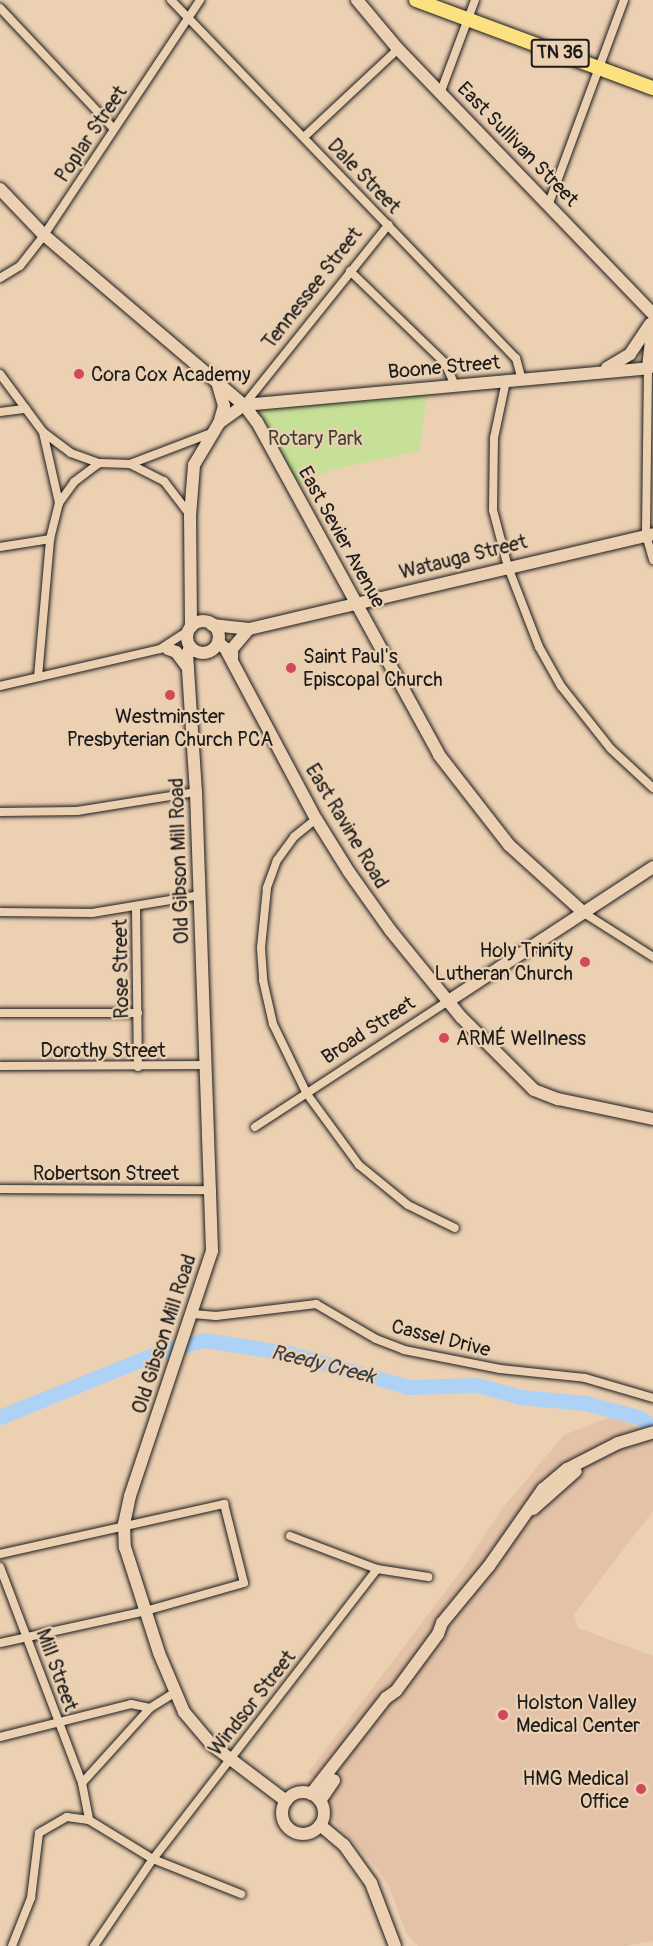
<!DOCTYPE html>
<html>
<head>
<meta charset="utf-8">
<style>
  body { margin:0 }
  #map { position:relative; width:653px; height:1946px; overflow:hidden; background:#ebd0b2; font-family:Pangolin,sans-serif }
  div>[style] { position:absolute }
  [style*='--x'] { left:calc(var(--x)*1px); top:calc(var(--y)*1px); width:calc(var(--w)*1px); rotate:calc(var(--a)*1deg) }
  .built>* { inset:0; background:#e3c2a7 }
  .green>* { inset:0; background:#c6e097 }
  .river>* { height:15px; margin:-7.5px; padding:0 7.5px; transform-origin:7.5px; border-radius:7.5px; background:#aed2f6 }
  .roads { filter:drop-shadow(0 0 2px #1c1c1c) drop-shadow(0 0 2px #1c1c1c) }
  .street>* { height:8px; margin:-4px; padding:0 4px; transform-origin:4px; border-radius:4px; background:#ebd0b2 }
  .secondary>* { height:12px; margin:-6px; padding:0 6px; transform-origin:6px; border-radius:6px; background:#ebd0b2 }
  .secondary>.ring { margin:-6px; padding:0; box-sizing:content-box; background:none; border:12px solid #ebd0b2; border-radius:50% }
  .primary>* { height:14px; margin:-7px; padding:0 7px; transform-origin:7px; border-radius:7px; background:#fbe180 }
  .dots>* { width:16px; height:16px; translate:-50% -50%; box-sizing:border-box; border:3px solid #ebd0b2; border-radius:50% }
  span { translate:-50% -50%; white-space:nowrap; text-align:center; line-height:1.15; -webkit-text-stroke:4.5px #ebd0b2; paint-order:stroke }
  .shield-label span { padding:2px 4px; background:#ebd0b2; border:2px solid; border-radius:4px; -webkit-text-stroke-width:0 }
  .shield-label { font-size:18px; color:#1c1c1c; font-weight:700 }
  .street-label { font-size:20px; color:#1c1c1c }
  .poi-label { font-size:20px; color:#1c1c1c }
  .left { translate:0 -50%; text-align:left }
  .right { translate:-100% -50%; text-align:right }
  .park-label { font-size:20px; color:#3e4335 }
  .water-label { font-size:21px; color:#394048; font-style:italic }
</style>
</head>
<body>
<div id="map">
  <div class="built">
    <div style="clip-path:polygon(613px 1416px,653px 1434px,653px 1511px,574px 1614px,578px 1628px,653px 1656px,653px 1941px,625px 1946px,418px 1946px,406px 1933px,389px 1886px,377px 1868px,331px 1818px,328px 1802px,331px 1795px,308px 1773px,461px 1571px,502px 1509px,564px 1435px)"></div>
  </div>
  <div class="green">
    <div style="clip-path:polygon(427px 393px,419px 451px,335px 469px,297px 485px,260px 416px,265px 407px)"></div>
  </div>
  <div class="river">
    <div style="--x:0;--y:1417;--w:173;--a:-22.1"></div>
    <div style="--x:160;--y:1352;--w:46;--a:-15.3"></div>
    <div style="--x:204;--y:1340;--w:85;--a:8.8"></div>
    <div style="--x:288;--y:1353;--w:126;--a:15.7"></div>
    <div style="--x:409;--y:1387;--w:68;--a:-1.7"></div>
    <div style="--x:477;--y:1385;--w:45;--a:15.6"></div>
    <div style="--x:520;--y:1397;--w:65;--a:5.3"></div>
    <div style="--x:585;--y:1403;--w:55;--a:14.8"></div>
    <div style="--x:638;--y:1417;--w:17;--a:31"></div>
  </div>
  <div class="roads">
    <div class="street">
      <div style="--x:171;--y:0;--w:497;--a:46.1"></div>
      <div style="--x:516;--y:358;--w:23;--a:75"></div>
      <div style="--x:0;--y:8;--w:166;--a:46.7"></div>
      <div style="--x:441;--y:91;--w:97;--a:-69.5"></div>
      <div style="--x:304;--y:137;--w:129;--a:-43.1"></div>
      <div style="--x:549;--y:203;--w:216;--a:-69.7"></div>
      <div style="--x:350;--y:271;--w:132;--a:44.1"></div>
      <div style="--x:445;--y:363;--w:24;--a:66"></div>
      <div style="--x:0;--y:278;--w:23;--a:-31"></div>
      <div style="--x:20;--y:266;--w:39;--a:-52"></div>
      <div style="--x:44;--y:235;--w:282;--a:-56.4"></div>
      <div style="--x:648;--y:368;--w:167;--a:90.7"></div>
      <div style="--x:646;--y:535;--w:26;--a:74"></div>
      <div style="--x:0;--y:374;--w:72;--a:53.4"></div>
      <div style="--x:43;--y:432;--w:35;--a:37"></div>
      <div style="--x:71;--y:453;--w:30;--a:20"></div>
      <div style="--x:506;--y:381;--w:58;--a:101.9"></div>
      <div style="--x:494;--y:438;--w:72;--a:90.8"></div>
      <div style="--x:493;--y:510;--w:59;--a:75.3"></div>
      <div style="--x:508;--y:567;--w:86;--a:68.8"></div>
      <div style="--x:539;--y:647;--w:45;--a:60.6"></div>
      <div style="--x:561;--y:686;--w:80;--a:51.6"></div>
      <div style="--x:611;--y:749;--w:57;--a:42.9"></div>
      <div style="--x:244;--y:405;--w:231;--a:-51.3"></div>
      <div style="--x:0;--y:412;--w:26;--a:-7"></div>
      <div style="--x:43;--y:432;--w:73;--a:77.3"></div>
      <div style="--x:130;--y:464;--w:38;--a:27"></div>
      <div style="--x:164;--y:481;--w:43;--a:52.6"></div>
      <div style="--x:0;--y:547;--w:51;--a:-9.1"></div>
      <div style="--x:38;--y:677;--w:139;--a:-85"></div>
      <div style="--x:50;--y:539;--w:37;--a:-76"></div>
      <div style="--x:59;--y:503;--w:26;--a:-54"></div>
      <div style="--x:74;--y:482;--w:31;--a:-37"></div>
      <div style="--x:99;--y:463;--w:31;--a:2"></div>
      <div style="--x:130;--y:464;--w:87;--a:-20.9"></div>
      <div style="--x:0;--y:686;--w:164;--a:-13"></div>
      <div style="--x:160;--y:649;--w:33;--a:-33"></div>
      <div style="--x:0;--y:812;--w:77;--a:-0.7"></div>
      <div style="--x:77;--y:811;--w:121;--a:-9.1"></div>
      <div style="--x:316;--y:819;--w:28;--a:141"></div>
      <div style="--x:294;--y:837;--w:29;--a:126"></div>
      <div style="--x:277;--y:860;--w:30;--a:110"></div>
      <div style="--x:267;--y:888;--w:60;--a:95.7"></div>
      <div style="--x:261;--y:948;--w:32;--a:86"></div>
      <div style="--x:263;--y:980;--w:45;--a:77.2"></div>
      <div style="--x:273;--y:1024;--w:78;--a:64.1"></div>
      <div style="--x:307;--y:1094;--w:88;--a:53.8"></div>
      <div style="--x:359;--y:1165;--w:63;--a:39.2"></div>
      <div style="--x:408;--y:1205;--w:52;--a:26.1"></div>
      <div style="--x:136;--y:907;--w:160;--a:89.3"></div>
      <div style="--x:0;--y:912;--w:92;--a:0.6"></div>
      <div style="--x:92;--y:913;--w:110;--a:-9.4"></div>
      <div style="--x:584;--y:913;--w:82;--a:32.5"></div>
      <div style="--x:0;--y:1013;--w:138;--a:0"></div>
      <div style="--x:0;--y:1066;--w:205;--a:-0.3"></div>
      <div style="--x:255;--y:1127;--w:229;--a:-33.1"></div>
      <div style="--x:0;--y:1189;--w:212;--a:0.3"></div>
      <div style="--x:193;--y:1314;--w:23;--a:5"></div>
      <div style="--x:216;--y:1316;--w:101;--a:-6.8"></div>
      <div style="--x:316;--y:1304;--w:69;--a:30.3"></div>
      <div style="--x:376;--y:1339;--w:30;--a:21"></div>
      <div style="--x:404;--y:1350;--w:98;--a:11.2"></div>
      <div style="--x:500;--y:1369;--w:85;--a:6"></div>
      <div style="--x:585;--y:1378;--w:71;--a:16.4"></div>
      <div style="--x:290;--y:1536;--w:93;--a:20.8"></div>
      <div style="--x:377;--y:1569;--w:52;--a:8.9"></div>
      <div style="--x:0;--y:1554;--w:230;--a:-12.6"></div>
      <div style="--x:224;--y:1504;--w:81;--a:75.8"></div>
      <div style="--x:244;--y:1583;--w:102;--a:164.1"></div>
      <div style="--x:146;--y:1611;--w:149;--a:167.6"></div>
      <div style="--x:0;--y:1567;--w:231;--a:69.2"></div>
      <div style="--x:174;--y:1693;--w:28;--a:148"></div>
      <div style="--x:150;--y:1708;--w:101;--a:132.2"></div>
      <div style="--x:82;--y:1783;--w:38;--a:79"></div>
      <div style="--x:89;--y:1820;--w:75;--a:31.4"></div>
      <div style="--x:153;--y:1859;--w:95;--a:21.7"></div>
      <div style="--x:0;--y:1737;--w:135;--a:-14.1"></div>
      <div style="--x:131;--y:1704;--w:19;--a:12"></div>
      <div style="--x:12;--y:1946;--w:52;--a:-68.4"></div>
      <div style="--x:31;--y:1898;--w:65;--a:-83"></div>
      <div style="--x:39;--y:1833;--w:32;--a:-30"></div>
      <div style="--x:67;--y:1817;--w:22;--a:8"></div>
      <div style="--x:94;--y:1946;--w:105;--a:-55.9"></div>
      <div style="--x:153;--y:1859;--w:366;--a:-52.3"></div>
    </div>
    <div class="secondary">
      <div style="--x:357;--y:0;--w:64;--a:50.1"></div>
      <div style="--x:398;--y:49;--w:368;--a:46.1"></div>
      <div style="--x:0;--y:189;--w:64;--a:46.3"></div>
      <div style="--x:44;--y:235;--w:262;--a:40.4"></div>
      <div style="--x:244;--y:405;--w:21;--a:53"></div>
      <div style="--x:257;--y:422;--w:379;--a:61.3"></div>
      <div style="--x:439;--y:755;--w:114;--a:52.1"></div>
      <div style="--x:509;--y:845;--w:101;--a:42.2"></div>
      <div style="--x:607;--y:368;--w:27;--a:-31"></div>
      <div style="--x:630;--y:354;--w:36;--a:-56"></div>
      <div style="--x:218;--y:385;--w:22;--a:74"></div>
      <div style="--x:224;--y:406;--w:18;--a:106"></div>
      <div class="ring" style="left:187px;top:621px;width:20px;height:20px"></div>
      <div style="--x:212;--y:625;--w:37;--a:6"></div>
      <div style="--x:249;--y:629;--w:415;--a:-13.2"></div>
      <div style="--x:191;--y:627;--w:111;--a:-90.5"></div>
      <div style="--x:190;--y:516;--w:51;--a:-85.5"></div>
      <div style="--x:194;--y:465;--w:49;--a:-59.2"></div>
      <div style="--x:219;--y:423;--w:31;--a:-36"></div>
      <div style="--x:244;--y:405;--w:406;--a:-5.2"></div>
      <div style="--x:648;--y:368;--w:46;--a:-83.8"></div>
      <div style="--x:218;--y:642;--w:9;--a:41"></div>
      <div style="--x:225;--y:648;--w:194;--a:62"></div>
      <div style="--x:316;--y:819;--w:62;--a:58.1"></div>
      <div style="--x:349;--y:872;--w:72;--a:54.6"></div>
      <div style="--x:391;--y:931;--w:111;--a:50.9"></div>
      <div style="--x:461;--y:1017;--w:103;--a:45"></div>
      <div style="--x:534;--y:1090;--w:26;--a:21"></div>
      <div style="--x:558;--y:1099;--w:97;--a:11.9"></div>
      <div style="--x:190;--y:647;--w:8;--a:113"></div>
      <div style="--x:187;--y:654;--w:138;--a:86.3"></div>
      <div style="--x:196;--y:792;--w:459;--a:88"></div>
      <div style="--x:212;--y:1251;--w:258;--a:108.5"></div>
      <div style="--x:130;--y:1496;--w:29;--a:102"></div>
      <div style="--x:124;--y:1524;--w:23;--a:88"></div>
      <div style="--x:125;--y:1547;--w:111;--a:72.2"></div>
      <div style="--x:159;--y:1653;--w:64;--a:67"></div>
      <div style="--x:184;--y:1712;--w:43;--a:49.7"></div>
      <div style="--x:212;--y:1745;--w:93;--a:37.1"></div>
      <div style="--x:168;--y:649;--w:9;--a:21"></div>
      <div style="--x:176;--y:652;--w:20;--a:53"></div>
      <div style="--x:232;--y:659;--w:10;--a:-90"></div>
      <div style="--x:232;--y:649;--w:26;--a:-50"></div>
      <div style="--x:447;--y:1002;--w:246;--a:-33.2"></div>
      <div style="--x:533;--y:1509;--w:57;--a:-41.5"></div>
      <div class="ring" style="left:282px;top:1792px;width:30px;height:30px"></div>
      <div style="--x:311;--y:1794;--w:122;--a:-52"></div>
      <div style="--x:386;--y:1698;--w:12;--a:-35"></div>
      <div style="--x:396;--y:1691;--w:71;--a:-53.6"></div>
      <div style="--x:438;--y:1634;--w:12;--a:-70"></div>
      <div style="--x:442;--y:1623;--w:74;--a:-50.5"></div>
      <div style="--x:489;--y:1566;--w:94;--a:-55"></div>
      <div style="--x:543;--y:1489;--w:31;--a:-40"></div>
      <div style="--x:567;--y:1469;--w:57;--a:-27"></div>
      <div style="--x:618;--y:1443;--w:37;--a:-17"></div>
      <div style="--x:320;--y:1801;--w:25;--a:-56"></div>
      <div style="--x:320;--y:1825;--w:31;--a:40"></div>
      <div style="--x:344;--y:1845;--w:47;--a:54.6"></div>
      <div style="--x:371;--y:1883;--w:67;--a:69.1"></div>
    </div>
    <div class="primary">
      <div style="--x:416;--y:0;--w:253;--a:20.4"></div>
    </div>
  </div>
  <div class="dots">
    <div style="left:79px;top:374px;background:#d1495b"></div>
    <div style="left:291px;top:668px;background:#d1495b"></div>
    <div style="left:170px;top:695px;background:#d1495b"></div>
    <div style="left:585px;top:962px;background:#d1495b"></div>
    <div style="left:444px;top:1038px;background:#d1495b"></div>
    <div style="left:503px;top:1715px;background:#d1495b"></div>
    <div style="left:641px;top:1789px;background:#d1495b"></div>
  </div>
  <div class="shield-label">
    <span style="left:560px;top:53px">TN 36</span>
  </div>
  <div class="street-label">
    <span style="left:91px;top:134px;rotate:-56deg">Poplar Street</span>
    <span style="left:518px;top:144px;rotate:46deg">East Sullivan Street</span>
    <span style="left:364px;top:176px;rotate:46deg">Dale Street</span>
    <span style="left:312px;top:288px;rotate:-52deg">Tennessee Street</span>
    <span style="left:444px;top:367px;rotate:-5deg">Boone Street</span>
    <span style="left:342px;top:537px;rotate:61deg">East Sevier Avenue</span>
    <span style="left:463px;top:557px;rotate:-14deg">Watauga Street</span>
    <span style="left:347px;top:826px;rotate:59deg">East Ravine Road</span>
    <span style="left:179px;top:861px;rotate:-92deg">Old Gibson Mill Road</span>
    <span style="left:121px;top:969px;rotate:-91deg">Rose Street</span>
    <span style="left:368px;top:1030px;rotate:-33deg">Broad Street</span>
    <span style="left:103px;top:1050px">Dorothy Street</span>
    <span style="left:106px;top:1173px">Robertson Street</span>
    <span style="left:164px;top:1334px;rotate:-72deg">Old Gibson Mill Road</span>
    <span style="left:441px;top:1338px;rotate:14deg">Cassel Drive</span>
    <span style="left:57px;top:1670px;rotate:70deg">Mill Street</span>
    <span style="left:252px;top:1703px;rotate:-52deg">Windsor Street</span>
  </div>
  <div class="poi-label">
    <span class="left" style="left:91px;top:374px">Cora Cox Academy</span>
    <span class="left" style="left:303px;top:668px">Saint Paul's<br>Episcopal Church</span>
    <span style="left:170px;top:728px">Westminster<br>Presbyterian Church PCA</span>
    <span class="right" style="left:573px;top:962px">Holy Trinity<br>Lutheran Church</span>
    <span class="left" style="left:456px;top:1038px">ARMÉ Wellness</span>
    <span class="left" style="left:516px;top:1714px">Holston Valley<br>Medical Center</span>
    <span class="right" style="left:629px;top:1790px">HMG Medical<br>Office</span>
  </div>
  <div class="park-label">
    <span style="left:315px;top:438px">Rotary Park</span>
  </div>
  <div class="water-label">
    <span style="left:323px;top:1365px;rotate:14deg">Reedy Creek</span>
  </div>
</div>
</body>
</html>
